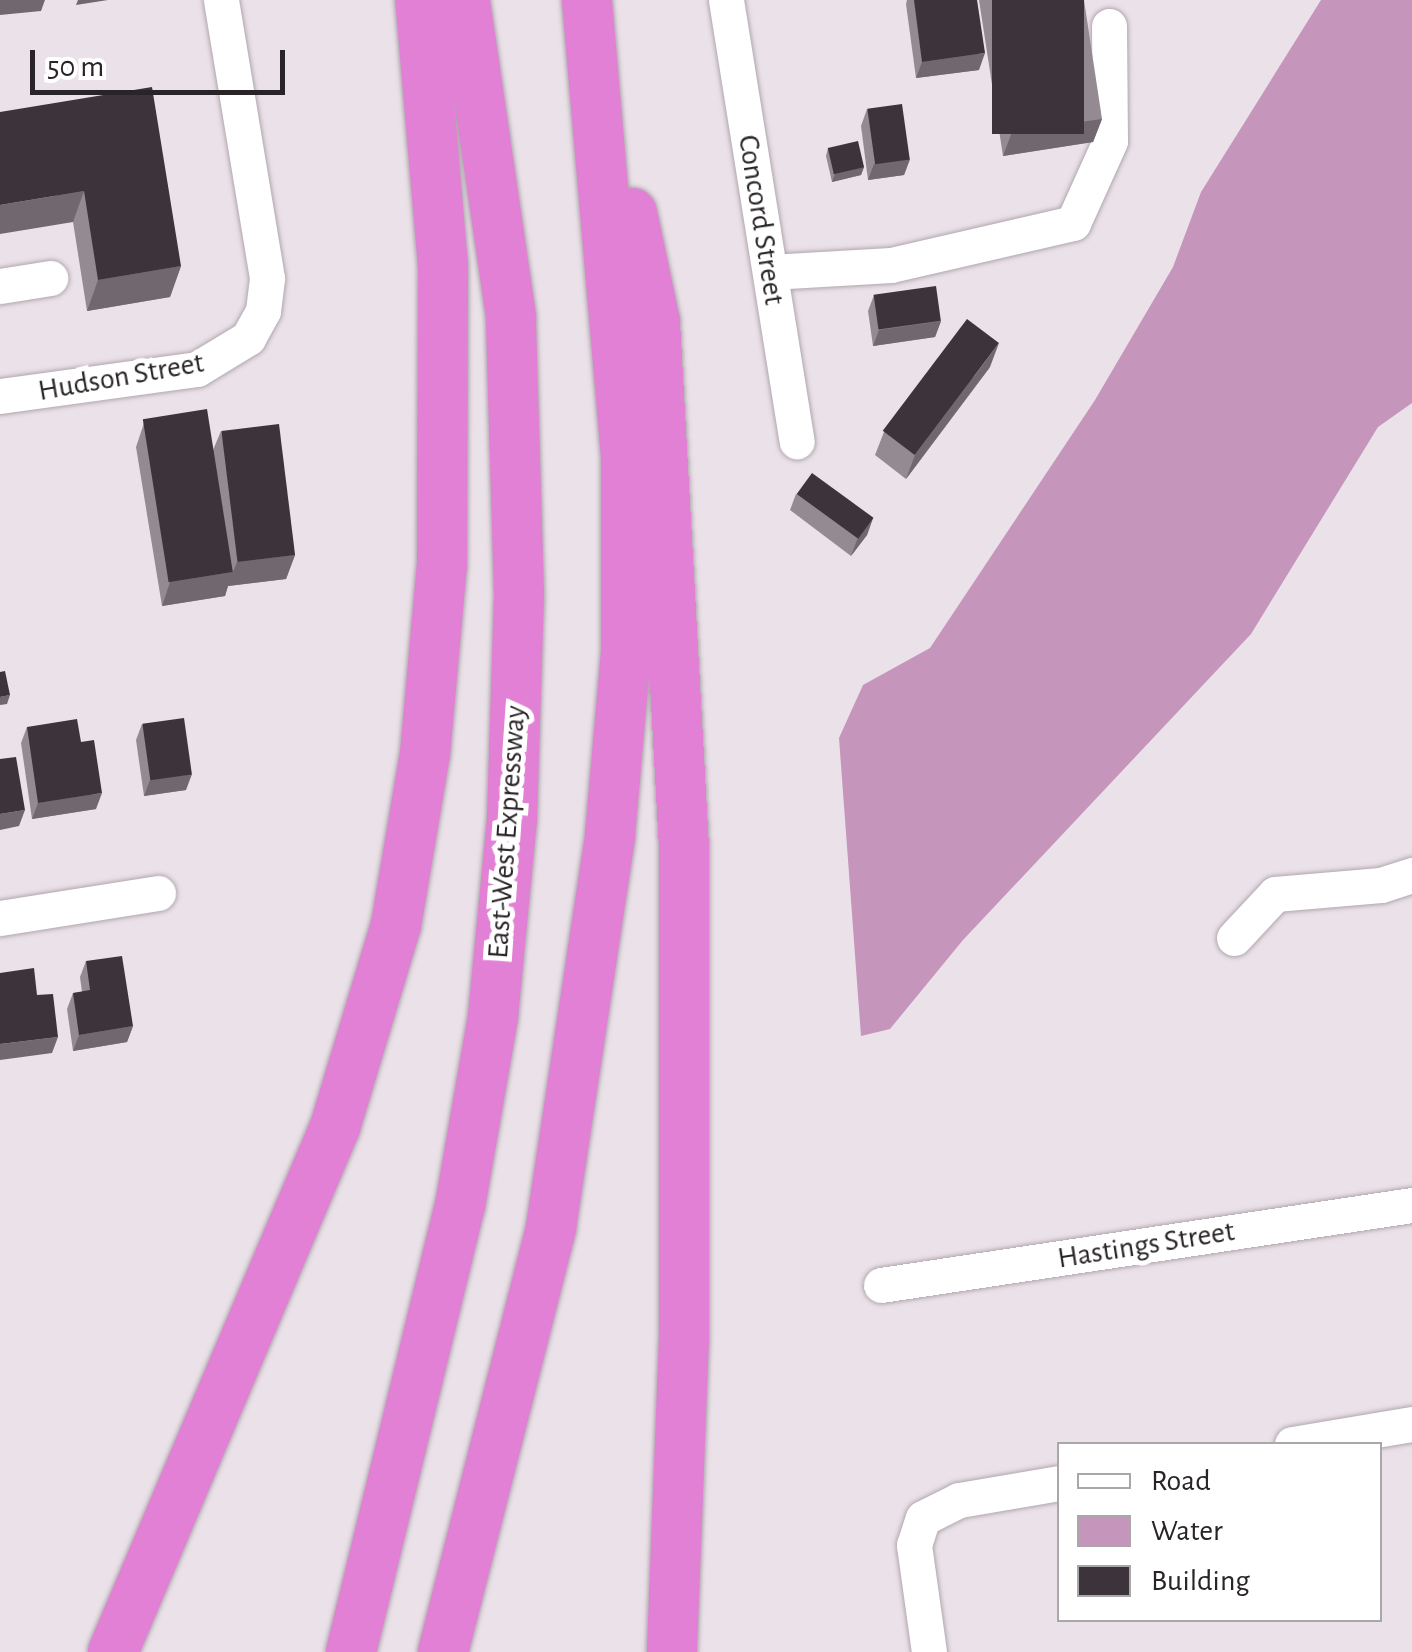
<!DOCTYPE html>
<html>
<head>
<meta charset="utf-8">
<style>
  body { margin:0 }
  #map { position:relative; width:1412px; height:1652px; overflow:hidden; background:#ebe1e9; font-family:"Alegreya Sans",sans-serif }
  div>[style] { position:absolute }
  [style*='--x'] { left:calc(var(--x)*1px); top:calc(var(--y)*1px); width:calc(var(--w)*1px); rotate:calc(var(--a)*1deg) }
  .water>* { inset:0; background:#c595bc }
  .roads { filter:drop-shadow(0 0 2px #b0a7ae) drop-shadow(0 0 2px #b0a7ae) }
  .minor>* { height:35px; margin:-17.5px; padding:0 17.5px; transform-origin:17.5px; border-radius:17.5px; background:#fff }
  .highway>* { height:50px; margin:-25px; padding:0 25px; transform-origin:25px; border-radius:25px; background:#e280d5 }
  .wall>* { inset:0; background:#948a92 }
  .shaded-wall>* { inset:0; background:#70686e }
  .building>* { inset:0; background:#3c343a; transform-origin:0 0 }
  span { translate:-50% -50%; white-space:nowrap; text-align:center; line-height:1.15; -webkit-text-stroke:10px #fff; paint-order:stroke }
  .street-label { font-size:30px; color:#282427 }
  .legend { position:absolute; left:1057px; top:1442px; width:325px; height:180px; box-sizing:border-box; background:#fff; border:2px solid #a9a7a9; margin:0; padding:12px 18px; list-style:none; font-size:30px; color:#282427 }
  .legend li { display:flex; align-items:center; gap:20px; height:50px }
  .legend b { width:50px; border:2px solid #a9a7a9 }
  .scale { position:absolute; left:30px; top:50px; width:255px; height:45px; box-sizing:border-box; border:5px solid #282427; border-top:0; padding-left:12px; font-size:30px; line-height:35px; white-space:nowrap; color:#282427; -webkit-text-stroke:8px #fff; paint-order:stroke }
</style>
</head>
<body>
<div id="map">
  <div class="water">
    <div style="clip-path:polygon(1321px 0,1412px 0,1412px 403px,1378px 427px,1251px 634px,963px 940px,890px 1029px,861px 1036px,839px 738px,863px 685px,930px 648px,1095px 400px,1173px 267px,1201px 192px)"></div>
  </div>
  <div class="roads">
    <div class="minor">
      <div style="--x:726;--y:0;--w:447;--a:80.9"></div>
      <div style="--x:770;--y:272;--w:121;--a:-3.3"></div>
      <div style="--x:891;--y:265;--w:187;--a:-13"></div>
      <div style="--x:1073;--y:223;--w:90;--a:-65.7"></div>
      <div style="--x:1110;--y:141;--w:115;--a:-90.5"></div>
      <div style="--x:0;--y:286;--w:51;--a:-9.1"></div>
      <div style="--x:0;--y:396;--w:199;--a:-7.8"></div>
      <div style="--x:197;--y:369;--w:60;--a:-31.3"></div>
      <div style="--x:248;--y:338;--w:31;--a:-61"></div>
      <div style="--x:263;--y:311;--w:33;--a:-83"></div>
      <div style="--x:267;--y:278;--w:282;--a:-99.4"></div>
      <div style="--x:0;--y:918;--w:160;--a:-9"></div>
      <div style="--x:1234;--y:938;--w:60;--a:-47"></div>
      <div style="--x:1275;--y:894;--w:106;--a:-4.9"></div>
      <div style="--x:1381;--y:885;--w:33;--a:-18"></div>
      <div style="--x:881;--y:1285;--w:537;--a:-8.57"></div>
      <div style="--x:1292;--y:1444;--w:122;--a:-9.5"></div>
      <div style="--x:929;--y:1652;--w:108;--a:-98"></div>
      <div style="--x:914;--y:1545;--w:28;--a:-72"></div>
      <div style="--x:923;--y:1518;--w:40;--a:-26.6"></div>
      <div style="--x:959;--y:1500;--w:102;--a:-9.6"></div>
    </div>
    <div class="highway">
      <div style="--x:632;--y:213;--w:111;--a:78.1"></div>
      <div style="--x:655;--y:322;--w:526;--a:86.84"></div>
      <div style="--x:684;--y:847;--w:490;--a:90"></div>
      <div style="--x:684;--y:1337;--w:315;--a:92.2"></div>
      <div style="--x:113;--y:1652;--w:570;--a:-67.08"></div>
      <div style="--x:335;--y:1127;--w:211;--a:-73.2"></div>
      <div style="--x:396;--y:925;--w:173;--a:-80.4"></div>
      <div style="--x:425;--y:754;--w:190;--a:-84.9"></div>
      <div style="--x:442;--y:565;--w:299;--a:-89.8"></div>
      <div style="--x:443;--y:266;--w:267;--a:-94.9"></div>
      <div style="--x:351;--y:1652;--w:459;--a:-76.3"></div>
      <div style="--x:460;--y:1206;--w:193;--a:-80.1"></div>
      <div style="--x:493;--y:1016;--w:199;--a:-84.5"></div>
      <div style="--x:512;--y:818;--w:224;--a:-88.2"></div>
      <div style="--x:519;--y:594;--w:277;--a:-91.7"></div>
      <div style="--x:511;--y:317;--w:320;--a:-98.3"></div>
      <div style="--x:443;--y:1652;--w:439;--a:-75.7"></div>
      <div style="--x:551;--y:1227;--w:396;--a:-81.4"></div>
      <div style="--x:610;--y:835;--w:184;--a:-85"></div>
      <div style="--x:626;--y:652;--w:196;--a:-90"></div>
      <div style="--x:626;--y:456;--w:458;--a:-94.9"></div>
    </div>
  </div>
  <div class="wall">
    <div style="clip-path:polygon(907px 0,977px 0,979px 70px,916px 78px,906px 4px)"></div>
    <div style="clip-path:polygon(979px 0,1084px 0,1102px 119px,1093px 142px,1003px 156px)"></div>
    <div style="clip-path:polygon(867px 109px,910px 159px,904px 175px,868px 180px,861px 126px)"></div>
    <div style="clip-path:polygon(0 112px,181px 266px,170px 297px,87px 311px,73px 222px)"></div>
    <div style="clip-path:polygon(828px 148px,864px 167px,861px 175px,832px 182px,826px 156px)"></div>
    <div style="clip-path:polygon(874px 295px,941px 321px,935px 337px,873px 346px,868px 311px)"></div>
    <div style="clip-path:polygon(990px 367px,906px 479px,875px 455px,884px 432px)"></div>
    <div style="clip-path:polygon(144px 423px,213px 450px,221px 431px,295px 555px,286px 579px,228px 586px,225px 596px,162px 606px,136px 447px)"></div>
    <div style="clip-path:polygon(796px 494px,873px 518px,867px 535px,851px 556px,790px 510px)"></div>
    <div style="clip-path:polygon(142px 724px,186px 790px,144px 796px,136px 740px)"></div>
    <div style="clip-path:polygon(27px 727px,81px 742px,96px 809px,32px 819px,21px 743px)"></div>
    <div style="clip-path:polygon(86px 961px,133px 1026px,127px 1042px,73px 1051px,67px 1009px,73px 993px,82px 992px,80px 977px)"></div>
  </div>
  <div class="shaded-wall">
    <div style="clip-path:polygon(0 0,45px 0,41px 11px,0 15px)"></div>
    <div style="clip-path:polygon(78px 0,108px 0,76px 5px)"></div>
    <div style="clip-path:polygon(985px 53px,979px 70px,916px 78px,922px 62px)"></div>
    <div style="clip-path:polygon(1102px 119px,1093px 142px,1003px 156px,1012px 132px)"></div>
    <div style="clip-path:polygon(910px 159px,904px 175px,868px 180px,874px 164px)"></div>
    <div style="clip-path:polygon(864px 167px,861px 175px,832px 182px,835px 174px)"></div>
    <div style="clip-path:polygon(84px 191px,73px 222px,0 234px,0 205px)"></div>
    <div style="clip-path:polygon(181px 266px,170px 297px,87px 311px,98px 280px)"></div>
    <div style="clip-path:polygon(941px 321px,935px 337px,873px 346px,879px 330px)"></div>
    <div style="clip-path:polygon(999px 343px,990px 367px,906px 479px,915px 455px)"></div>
    <div style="clip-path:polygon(873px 518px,867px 535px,851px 556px,857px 540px)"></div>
    <div style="clip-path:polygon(295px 555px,286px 579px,228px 586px,225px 596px,162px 606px,170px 582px,233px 572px,237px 562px)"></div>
    <div style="clip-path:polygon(10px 695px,7px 704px,0 705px,0 697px)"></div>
    <div style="clip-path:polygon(192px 774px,186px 790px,144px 796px,150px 780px)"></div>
    <div style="clip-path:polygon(102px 793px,96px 809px,32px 819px,38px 803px)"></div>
    <div style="clip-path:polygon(25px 810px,19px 826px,0 830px,0 814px)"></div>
    <div style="clip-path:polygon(133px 1026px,127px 1042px,73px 1051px,79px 1035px)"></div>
    <div style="clip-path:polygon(58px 1037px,52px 1053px,0 1060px,0 1044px)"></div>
  </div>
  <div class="building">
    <div style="clip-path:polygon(914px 0,977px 0,985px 53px,922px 62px)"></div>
    <div style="left:992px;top:0;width:92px;height:134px"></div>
    <div style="clip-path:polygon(152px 87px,181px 266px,98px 280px,84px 191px,0 205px,0 112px)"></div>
    <div style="left:902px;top:104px;width:56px;height:35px;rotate:82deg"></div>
    <div style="left:858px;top:141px;width:27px;height:31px;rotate:77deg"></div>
    <div style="left:936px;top:286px;width:35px;height:63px;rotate:82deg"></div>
    <div style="left:967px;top:319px;width:40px;height:140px;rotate:37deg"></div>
    <div style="left:207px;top:409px;width:165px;height:65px;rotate:81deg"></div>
    <div style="left:279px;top:424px;width:132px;height:58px;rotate:83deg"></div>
    <div style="left:812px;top:473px;width:76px;height:26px;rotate:36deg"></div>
    <div style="clip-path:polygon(5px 671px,10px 695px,0 697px,0 672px)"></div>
    <div style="left:184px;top:718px;width:57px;height:42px;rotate:82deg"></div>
    <div style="clip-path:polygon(77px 719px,81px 742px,94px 740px,102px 793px,38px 803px,27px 727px)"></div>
    <div style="clip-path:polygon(16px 757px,25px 810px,0 814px,0 759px)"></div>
    <div style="clip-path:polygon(122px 956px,133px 1026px,79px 1035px,73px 993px,90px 990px,86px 961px)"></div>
    <div style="clip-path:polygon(34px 968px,37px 995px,53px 994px,58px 1037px,0 1044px,0 973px)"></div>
  </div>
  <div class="street-label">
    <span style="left:761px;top:220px;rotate:81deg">Concord Street</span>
    <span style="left:121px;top:377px;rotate:-10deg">Hudson Street</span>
    <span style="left:507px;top:832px;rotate:-86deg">East-West Expressway</span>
    <span style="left:1146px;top:1245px;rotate:-9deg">Hastings Street</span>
  </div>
  <ul class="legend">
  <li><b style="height:12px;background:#fff"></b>Road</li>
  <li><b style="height:28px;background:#c595bc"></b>Water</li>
  <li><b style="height:28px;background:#3c343a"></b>Building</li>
  </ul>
  <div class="scale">50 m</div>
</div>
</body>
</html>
